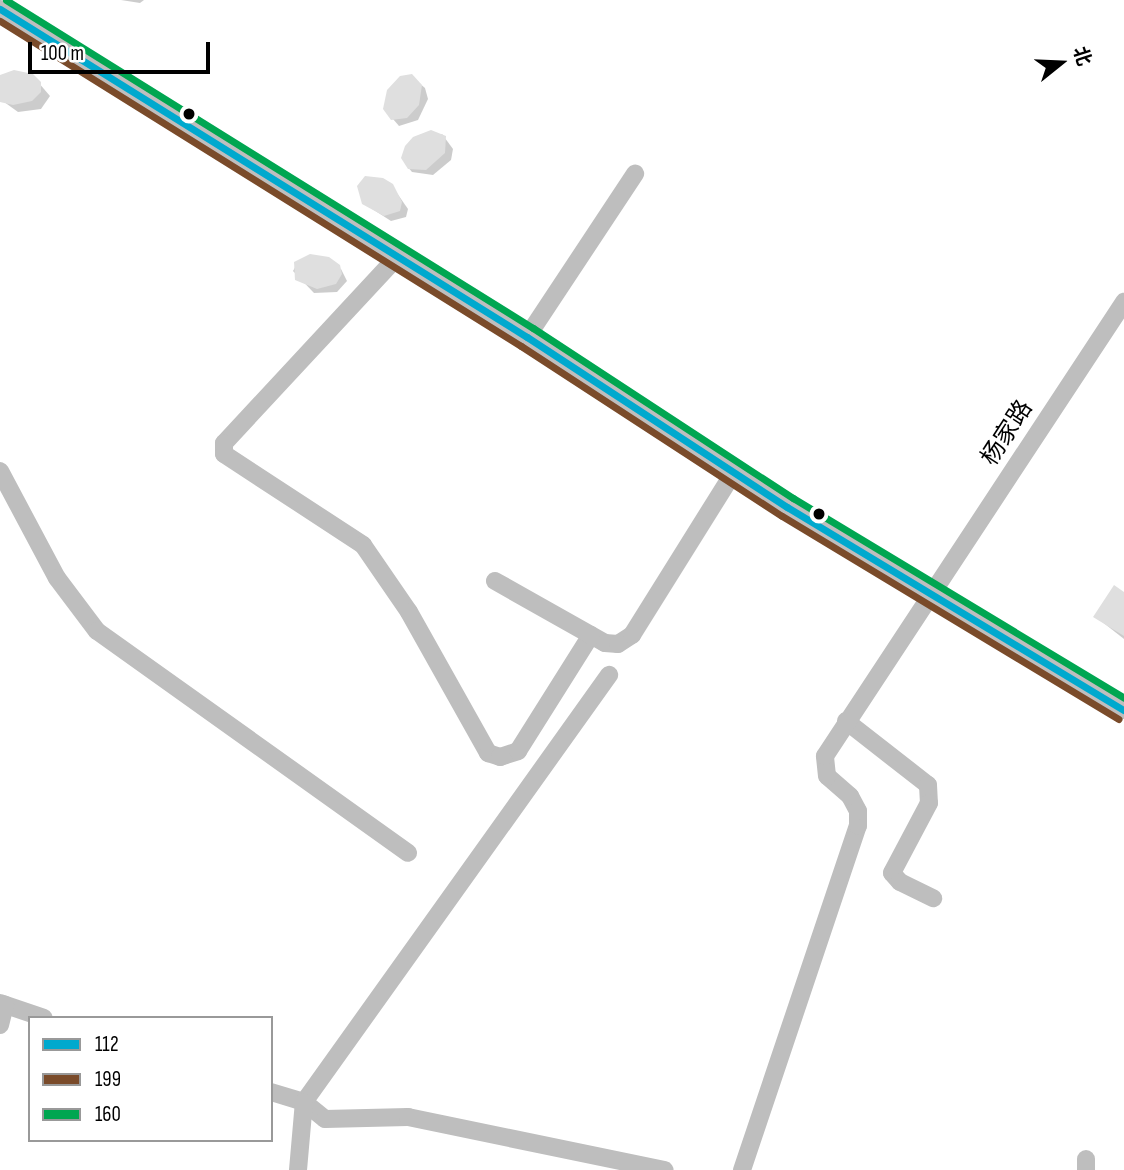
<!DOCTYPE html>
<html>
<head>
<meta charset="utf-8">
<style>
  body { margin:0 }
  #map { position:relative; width:1124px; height:1170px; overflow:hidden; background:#fff; font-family:"Sofia Sans Condensed","Noto Sans SC",sans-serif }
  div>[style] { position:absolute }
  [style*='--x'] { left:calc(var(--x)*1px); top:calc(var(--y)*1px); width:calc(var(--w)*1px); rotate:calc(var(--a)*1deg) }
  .shadow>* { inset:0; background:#0003 }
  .building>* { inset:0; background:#dfdfdf }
  .minor>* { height:18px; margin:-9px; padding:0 9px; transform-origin:9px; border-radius:9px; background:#bebebe }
  .bus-1>* { height:7px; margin:-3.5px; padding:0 3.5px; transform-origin:3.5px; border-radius:3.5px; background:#00a9ce }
  .bus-2>* { height:7px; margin:-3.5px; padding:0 3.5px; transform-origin:3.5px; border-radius:3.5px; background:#7a4b2a }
  .bus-3>* { height:7px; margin:-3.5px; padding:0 3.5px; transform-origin:3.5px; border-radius:3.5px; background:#00a651 }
  .dots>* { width:19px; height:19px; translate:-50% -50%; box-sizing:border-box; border:4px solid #fff; border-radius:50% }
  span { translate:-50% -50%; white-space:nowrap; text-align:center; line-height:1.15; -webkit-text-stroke:6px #fff; paint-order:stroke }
  .street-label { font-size:24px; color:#000 }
  .legend { position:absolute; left:28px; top:1016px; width:245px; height:126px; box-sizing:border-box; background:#fff; border:2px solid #999; margin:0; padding:9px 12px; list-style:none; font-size:21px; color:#000 }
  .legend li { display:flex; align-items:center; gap:14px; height:35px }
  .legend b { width:35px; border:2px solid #999 }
  .north { position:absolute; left:1026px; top:28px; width:70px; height:70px; -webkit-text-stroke:5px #fff; paint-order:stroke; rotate:72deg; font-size:19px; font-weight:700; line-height:28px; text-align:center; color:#000 }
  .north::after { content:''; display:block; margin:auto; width:24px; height:32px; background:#000; clip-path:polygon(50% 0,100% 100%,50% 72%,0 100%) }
  .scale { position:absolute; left:28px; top:42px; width:182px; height:32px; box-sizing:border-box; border:4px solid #000; border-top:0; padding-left:9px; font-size:21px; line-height:24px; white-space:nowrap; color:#000; -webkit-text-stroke:5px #fff; paint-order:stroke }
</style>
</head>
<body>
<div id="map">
  <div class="shadow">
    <div style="clip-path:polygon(121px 0,144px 0,140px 3px)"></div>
    <div style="clip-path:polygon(32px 75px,50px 96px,41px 109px,18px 112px,0 99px,0 78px)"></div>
    <div style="clip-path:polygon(411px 76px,425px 88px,428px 99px,418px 120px,399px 126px,393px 119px)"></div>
    <div style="clip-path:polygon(442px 134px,453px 149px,451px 160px,433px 175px,412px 172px,406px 165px)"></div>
    <div style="clip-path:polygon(392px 186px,408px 209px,406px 217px,391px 221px,363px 203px)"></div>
    <div style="clip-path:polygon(299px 260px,341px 269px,347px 281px,337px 292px,314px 293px,293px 271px)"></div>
    <div style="clip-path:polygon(1124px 594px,1124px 639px,1096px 617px)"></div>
  </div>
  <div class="building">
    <div style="clip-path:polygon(14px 70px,33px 74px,41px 82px,41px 92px,32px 101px,13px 105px,0 102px,0 75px)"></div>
    <div style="clip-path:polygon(412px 74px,422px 85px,419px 105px,407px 118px,391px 120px,383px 109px,387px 90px,400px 76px)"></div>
    <div style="clip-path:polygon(431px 130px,446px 136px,445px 153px,426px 170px,408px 169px,401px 158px,405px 146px,413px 137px)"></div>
    <div style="clip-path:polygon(365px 176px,383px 178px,393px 184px,402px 202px,400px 211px,384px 216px,362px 204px,357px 186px)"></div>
    <div style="clip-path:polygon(310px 254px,329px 257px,340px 265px,342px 274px,336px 284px,317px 289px,295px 280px,294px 262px)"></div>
    <div style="clip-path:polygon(1114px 585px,1124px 592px,1124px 636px,1093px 617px)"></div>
  </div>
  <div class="minor">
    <div style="--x:0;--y:9;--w:621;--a:31.9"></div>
    <div style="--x:527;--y:337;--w:311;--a:33.2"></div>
    <div style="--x:787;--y:507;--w:393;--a:31.1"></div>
    <div style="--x:397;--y:257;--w:254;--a:132.9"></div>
    <div style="--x:224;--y:443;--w:11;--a:90"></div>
    <div style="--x:224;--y:454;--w:166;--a:33.2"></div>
    <div style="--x:363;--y:545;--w:81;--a:55.5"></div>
    <div style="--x:409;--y:612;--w:162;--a:60.7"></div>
    <div style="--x:488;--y:753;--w:13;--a:18"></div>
    <div style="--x:500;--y:757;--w:19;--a:-18"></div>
    <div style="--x:518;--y:751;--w:137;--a:-57.8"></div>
    <div style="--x:527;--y:337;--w:196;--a:-56.5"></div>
    <div style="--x:0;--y:471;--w:121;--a:62"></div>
    <div style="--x:57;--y:578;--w:66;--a:53"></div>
    <div style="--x:97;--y:631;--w:382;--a:35.5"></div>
    <div style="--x:495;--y:581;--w:126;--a:29.4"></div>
    <div style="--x:605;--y:643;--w:13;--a:4"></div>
    <div style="--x:618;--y:644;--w:17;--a:-33"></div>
    <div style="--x:632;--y:635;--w:192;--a:-58"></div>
    <div style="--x:846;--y:721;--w:104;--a:38"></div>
    <div style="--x:928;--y:785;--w:18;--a:87"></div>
    <div style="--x:929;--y:803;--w:79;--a:117.9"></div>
    <div style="--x:892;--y:873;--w:12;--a:48"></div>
    <div style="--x:900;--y:882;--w:37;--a:26"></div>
    <div style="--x:0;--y:1003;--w:46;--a:18.8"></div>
    <div style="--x:0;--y:1025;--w:21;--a:-76"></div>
    <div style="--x:271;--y:1092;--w:34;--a:17"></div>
    <div style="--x:304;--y:1102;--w:27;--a:39"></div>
    <div style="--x:325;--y:1119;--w:83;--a:-1.4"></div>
    <div style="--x:408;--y:1117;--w:262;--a:11.7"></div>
    <div style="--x:304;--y:1102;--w:525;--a:-54.46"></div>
    <div style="--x:298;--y:1170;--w:68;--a:-85"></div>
    <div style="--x:742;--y:1170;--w:363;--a:-71.4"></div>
    <div style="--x:858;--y:826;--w:15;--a:-90"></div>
    <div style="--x:858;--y:811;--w:17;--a:-118"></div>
    <div style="--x:850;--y:796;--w:30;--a:-139"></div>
    <div style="--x:827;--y:776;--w:20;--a:-96"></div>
    <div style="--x:825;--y:756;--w:544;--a:-56.63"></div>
    <div style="--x:1086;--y:1170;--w:11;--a:-90"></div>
  </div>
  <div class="bus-1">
    <div style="--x:0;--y:9;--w:621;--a:31.9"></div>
    <div style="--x:527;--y:337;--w:311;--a:33.2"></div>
    <div style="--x:787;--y:507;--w:393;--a:31.1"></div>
  </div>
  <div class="bus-2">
    <div style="--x:0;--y:21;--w:614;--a:31.96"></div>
    <div style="--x:521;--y:346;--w:311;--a:33.1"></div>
    <div style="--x:782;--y:516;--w:393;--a:31.1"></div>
  </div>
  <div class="bus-3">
    <div style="--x:6;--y:0;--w:621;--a:31.9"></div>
    <div style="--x:533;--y:328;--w:311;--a:33.2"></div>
    <div style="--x:793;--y:498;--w:387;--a:31.1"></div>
  </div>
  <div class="dots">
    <div style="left:189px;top:114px;background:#000"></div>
    <div style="left:819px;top:514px;background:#000"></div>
  </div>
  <div class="street-label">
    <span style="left:1007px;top:433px;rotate:-57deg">杨家路</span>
  </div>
  <ul class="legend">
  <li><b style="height:9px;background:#00a9ce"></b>112</li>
  <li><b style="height:9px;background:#7a4b2a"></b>199</li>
  <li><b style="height:9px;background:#00a651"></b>160</li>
  </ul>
  <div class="north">北</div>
  <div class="scale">100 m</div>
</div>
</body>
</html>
